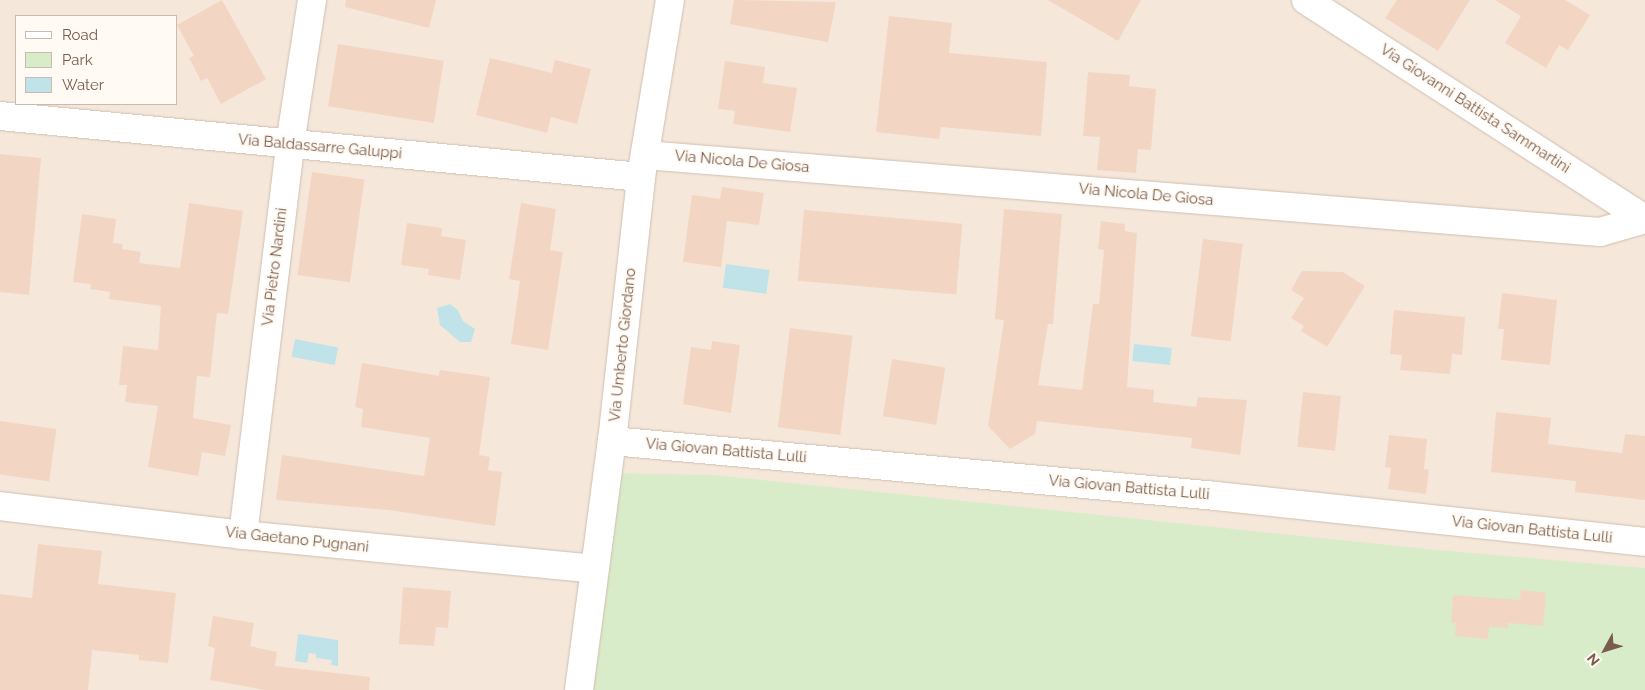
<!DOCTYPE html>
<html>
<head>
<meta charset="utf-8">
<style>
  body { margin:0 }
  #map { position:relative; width:1645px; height:690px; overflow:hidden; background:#fdf6ec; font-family:Raleway,sans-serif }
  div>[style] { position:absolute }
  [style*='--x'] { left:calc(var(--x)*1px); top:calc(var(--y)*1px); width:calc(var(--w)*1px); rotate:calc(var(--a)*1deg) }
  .residential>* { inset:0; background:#f5e8da }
  .green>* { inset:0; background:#d8ecc9 }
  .water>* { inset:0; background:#bfe3e8; transform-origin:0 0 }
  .building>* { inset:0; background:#f3d5c3; transform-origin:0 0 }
  .roads { filter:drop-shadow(0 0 1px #d1beb0) drop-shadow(0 0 1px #d1beb0) }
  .minor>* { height:28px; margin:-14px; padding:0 14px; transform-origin:14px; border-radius:14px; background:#fff }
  span { translate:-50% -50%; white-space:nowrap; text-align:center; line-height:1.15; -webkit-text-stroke:4px #fffaf3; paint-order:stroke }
  .street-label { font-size:15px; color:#7a5c4d }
  .legend { position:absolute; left:15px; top:15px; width:162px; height:90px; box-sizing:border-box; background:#fffaf3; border:1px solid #cabbb1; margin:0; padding:6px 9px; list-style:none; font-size:15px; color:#7a5c4d }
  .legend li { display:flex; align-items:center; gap:10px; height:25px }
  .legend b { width:25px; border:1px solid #cabbb1 }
  .north { position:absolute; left:1580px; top:625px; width:50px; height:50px; -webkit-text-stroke:4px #fffaf3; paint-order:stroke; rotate:231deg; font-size:14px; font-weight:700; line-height:20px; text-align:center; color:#7a5c4d }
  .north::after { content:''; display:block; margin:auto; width:18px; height:22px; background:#7a5c4d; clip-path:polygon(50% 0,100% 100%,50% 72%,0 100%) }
</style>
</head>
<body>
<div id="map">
  <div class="residential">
    <div style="clip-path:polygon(evenodd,0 0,1645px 0,1645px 690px,0 690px,0 0,16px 16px,176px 16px,176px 104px,16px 104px,16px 16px)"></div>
  </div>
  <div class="green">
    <div style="clip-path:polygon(608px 473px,714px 475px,1437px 550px,1645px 568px,1645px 690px,580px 690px)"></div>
  </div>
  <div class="water">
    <div style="left:726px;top:264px;width:44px;height:24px;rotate:8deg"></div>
    <div style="clip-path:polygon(450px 304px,458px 310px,463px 321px,475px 329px,471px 342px,460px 342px,440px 325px,437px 308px)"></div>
    <div style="left:295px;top:339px;width:44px;height:18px;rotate:11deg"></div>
    <div style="left:1134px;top:344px;width:38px;height:17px;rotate:6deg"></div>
    <div style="clip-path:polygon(298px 634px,338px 640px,338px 666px,331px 665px,332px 660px,316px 658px,316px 654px,309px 653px,307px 663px,295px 661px)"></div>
  </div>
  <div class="building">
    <div style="clip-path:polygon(222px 0,266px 79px,221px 104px,207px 78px,201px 81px,189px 58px,194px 56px,177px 25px)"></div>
    <div style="clip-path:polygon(346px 0,436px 0,429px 28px,345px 7px)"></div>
    <div style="clip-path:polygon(734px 0,836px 2px,828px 42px,730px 24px)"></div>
    <div style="clip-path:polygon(1048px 0,1141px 0,1118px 41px)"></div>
    <div style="clip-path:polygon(1397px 0,1470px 0,1438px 51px,1385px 18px)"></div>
    <div style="clip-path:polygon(1495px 0,1565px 0,1590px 15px,1568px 50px,1559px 45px,1546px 68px,1505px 43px,1521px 16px)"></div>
    <div style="clip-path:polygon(889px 16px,952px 23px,949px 53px,1047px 62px,1041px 136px,941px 127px,939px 139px,876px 132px)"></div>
    <div style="left:338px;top:44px;width:107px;height:63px;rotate:9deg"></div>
    <div style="clip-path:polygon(490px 58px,552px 73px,555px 60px,591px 69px,577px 124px,551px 117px,547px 133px,476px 115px)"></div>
    <div style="clip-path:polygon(725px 61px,765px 67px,763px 83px,797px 88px,790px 132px,733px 124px,735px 111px,718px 109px)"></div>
    <div style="clip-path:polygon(1088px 72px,1130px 75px,1129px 86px,1156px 89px,1151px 150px,1138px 149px,1136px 173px,1097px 170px,1100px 137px,1083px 136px)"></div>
    <div style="clip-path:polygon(0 154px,41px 158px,29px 295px,0 292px)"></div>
    <div style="left:312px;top:172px;width:53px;height:104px;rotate:8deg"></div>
    <div style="clip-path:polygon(722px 187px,764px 193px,759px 225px,727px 221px,721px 267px,683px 262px,692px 195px,720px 199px)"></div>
    <div style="clip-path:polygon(189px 203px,243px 211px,228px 314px,217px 313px,210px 377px,197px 376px,193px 418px,231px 425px,225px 456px,202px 452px,198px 476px,148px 467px,158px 406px,125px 402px,127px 385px,119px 385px,123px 346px,158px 350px,161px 306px,109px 299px,110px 292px,90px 289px,91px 284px,73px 282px,82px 214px,116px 219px,113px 243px,123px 244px,122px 249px,141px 252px,139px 263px,180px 268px)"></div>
    <div style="clip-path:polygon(521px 203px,556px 209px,550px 250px,563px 252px,548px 350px,511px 344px,520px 281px,509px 279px)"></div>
    <div style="clip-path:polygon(1004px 209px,1062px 214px,1053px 324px,1048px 324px,1038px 385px,1082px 390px,1093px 304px,1099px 304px,1104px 250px,1098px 249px,1101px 221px,1125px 224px,1125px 231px,1137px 233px,1127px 387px,1154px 390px,1153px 402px,1196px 407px,1198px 397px,1247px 400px,1240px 455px,1191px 448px,1192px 438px,1037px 421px,1035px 434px,1010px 449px,988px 426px,1004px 320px,995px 319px)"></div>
    <div style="left:804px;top:210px;width:159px;height:71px;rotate:5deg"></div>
    <div style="clip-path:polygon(407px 223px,442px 228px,441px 236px,466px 240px,460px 280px,428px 275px,429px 269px,401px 265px)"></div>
    <div style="left:1203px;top:239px;width:40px;height:98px;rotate:7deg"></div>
    <div style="clip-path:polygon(1302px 271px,1343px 272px,1365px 286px,1327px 347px,1301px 331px,1304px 326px,1291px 318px,1304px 298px,1291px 290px)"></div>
    <div style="clip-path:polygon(1502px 293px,1557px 300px,1550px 365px,1501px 360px,1504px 329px,1498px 329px)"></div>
    <div style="clip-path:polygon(1394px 310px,1465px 317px,1462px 355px,1452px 354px,1450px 374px,1400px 370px,1402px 355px,1390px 354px)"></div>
    <div style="left:790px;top:328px;width:63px;height:100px;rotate:7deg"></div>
    <div style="clip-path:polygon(712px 341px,740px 345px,731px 413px,683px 404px,691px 347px,711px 350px)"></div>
    <div style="left:892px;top:359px;width:54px;height:58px;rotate:9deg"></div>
    <div style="clip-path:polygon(362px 363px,439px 376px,440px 370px,490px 377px,479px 455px,490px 457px,488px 470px,502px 472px,495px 526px,389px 510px,276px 500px,282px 455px,424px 476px,430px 438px,361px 427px,363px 409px,355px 407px)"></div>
    <div style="left:1303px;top:392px;width:38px;height:55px;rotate:6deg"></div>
    <div style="clip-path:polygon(1496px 412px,1551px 418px,1548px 444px,1622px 453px,1625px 434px,1645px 436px,1645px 500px,1575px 492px,1576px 481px,1491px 472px)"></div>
    <div style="left:0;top:421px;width:57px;height:53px;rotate:8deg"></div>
    <div style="clip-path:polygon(1389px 435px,1427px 439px,1424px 469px,1429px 470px,1426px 494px,1388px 489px,1391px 468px,1385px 467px)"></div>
    <div style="clip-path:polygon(38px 544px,102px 551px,98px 584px,176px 593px,168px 663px,139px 660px,139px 655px,92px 650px,88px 690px,0 690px,0 594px,32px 598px)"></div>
    <div style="clip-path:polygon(403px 587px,451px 591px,448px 628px,436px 627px,434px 646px,399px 644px)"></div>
    <div style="clip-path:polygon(1521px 590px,1546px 593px,1543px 626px,1508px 623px,1508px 628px,1489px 627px,1488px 639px,1455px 636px,1456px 623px,1451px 623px,1453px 595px,1520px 600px)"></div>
    <div style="clip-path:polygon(213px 616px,254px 623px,250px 646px,277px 652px,275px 666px,370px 677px,369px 690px,265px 690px,210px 680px,215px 648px,208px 646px)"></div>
  </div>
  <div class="roads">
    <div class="minor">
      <div style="--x:1306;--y:0;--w:404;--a:32.9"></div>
      <div style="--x:0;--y:116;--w:644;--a:5.44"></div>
      <div style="--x:645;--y:155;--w:958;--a:4.61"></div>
      <div style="--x:1600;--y:232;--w:47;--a:-16.1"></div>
      <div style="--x:612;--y:441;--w:606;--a:5.2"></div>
      <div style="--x:1216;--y:496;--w:431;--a:6.1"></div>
      <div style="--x:0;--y:506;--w:245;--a:6.8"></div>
      <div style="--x:243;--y:535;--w:353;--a:5.5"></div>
      <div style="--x:243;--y:535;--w:394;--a:-83.1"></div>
      <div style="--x:290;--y:144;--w:146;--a:-81.3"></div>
      <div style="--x:579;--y:690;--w:251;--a:-82.5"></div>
      <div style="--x:612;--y:441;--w:266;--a:-83.7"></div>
      <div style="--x:641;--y:177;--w:179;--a:-80.7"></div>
    </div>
  </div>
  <div class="street-label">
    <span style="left:1475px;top:109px;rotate:33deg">Via Giovanni Battista Sammartini</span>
    <span style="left:320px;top:147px;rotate:5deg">Via Baldassarre Galuppi</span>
    <span style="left:742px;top:162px;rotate:5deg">Via Nicola De Giosa</span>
    <span style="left:1146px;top:195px;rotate:5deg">Via Nicola De Giosa</span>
    <span style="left:275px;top:267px;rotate:-83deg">Via Pietro Nardini</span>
    <span style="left:623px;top:345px;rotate:-84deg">Via Umberto Giordano</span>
    <span style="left:726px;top:451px;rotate:5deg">Via Giovan Battista Lulli</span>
    <span style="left:1129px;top:488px;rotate:5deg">Via Giovan Battista Lulli</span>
    <span style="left:1532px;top:530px;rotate:6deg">Via Giovan Battista Lulli</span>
    <span style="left:297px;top:540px;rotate:6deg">Via Gaetano Pugnani</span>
  </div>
  <ul class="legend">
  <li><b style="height:6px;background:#fff"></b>Road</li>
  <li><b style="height:14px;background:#d8ecc9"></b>Park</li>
  <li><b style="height:14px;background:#bfe3e8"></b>Water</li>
  </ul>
  <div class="north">N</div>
</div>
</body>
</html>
